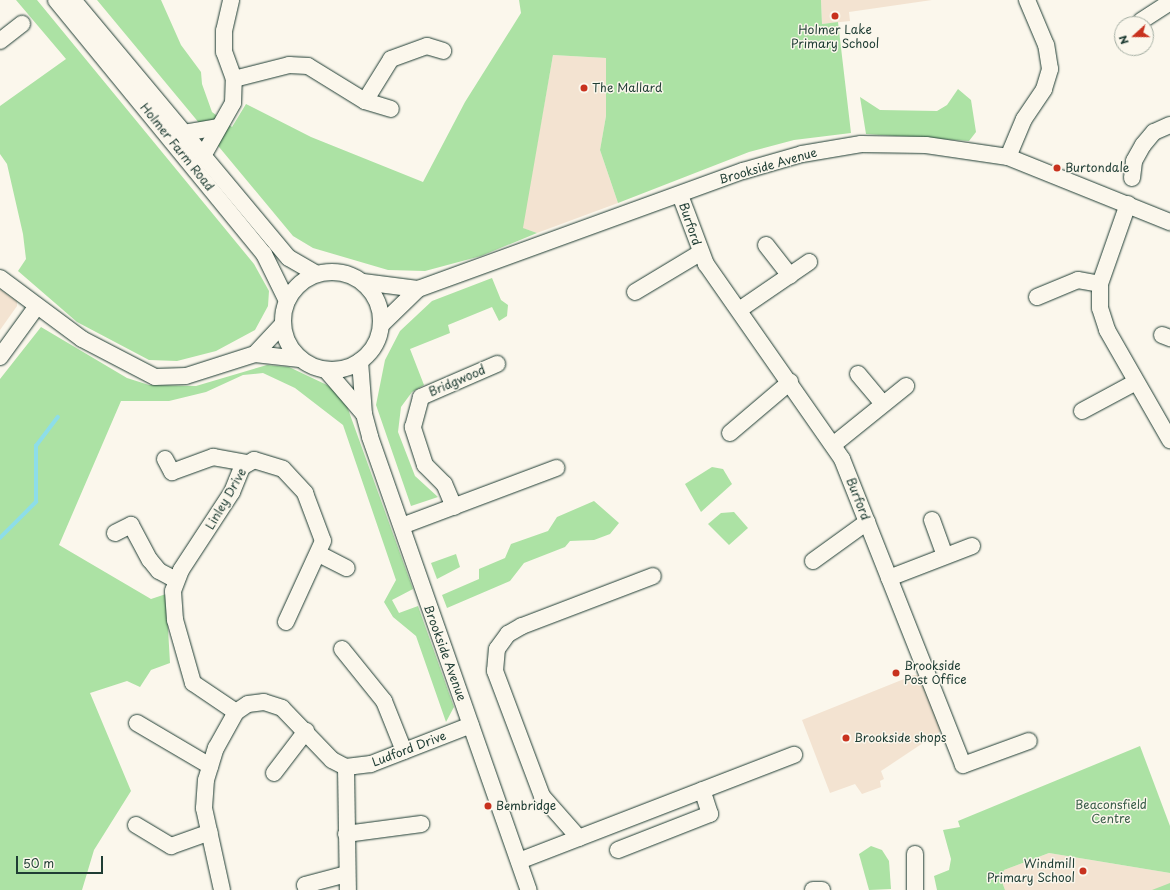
<!DOCTYPE html>
<html>
<head>
<meta charset="utf-8">
<style>
  body { margin:0 }
  #map { position:relative; width:1170px; height:890px; overflow:hidden; background:#fbf7ec; font-family:"Playpen Sans",sans-serif }
  div>[style] { position:absolute }
  [style*='--x'] { left:calc(var(--x)*1px); top:calc(var(--y)*1px); width:calc(var(--w)*1px); rotate:calc(var(--a)*1deg) }
  .built>* { inset:0; background:#f3e3d1 }
  .green>* { inset:0; background:#ace2a4 }
  .stream>* { height:3.5px; margin:-1.75px; padding:0 1.75px; transform-origin:1.75px; border-radius:1.75px; background:#8ddde9 }
  .roads { filter:drop-shadow(0 0 1px #1f3d34) drop-shadow(0 0 1px #1f3d34) }
  .minor>* { height:16px; margin:-8px; padding:0 8px; transform-origin:8px; border-radius:8px; background:#fbf7ec }
  .minor>.ring { margin:-8px; padding:0; box-sizing:content-box; background:none; border:16px solid #fbf7ec; border-radius:50% }
  .dots>* { width:11px; height:11px; translate:-50% -50%; box-sizing:border-box; border:2px solid #fbf7ec; border-radius:50% }
  span { translate:-50% -50%; white-space:nowrap; text-align:center; line-height:1.15; -webkit-text-stroke:3px #fbf7ec; paint-order:stroke }
  .poi-label { font-size:12px; color:#1f3d34 }
  .left { translate:0 -50%; text-align:left }
  .right { translate:-100% -50%; text-align:right }
  .street-label { font-size:12px; color:#1f3d34 }
  .park-label { font-size:12px; color:#3b5e4a }
  .north { position:absolute; left:1114px; top:16px; width:40px; height:40px; box-sizing:border-box; background:#fbf7ec; border:1px solid #a3ada2; border-radius:50%; rotate:249deg; font-size:11px; font-weight:700; line-height:16px; text-align:center; color:#1f3d34 }
  .north::after { content:''; display:block; margin:auto; width:14px; height:18px; background:#c8321e; clip-path:polygon(50% 0,100% 100%,50% 72%,0 100%) }
  .scale { position:absolute; left:16px; top:856px; width:87px; height:18px; box-sizing:border-box; border:2px solid #1f3d34; border-top:0; padding-left:5px; font-size:12px; line-height:14px; white-space:nowrap; color:#1f3d34; -webkit-text-stroke:3px #fbf7ec; paint-order:stroke }
</style>
</head>
<body>
<div id="map">
  <div class="built">
    <div style="clip-path:polygon(821px 0,932px 0,849px 12px,850px 21px,822px 24px)"></div>
    <div style="clip-path:polygon(553px 55px,606px 58px,606px 116px,600px 150px,618px 203px,537px 233px,522px 228px)"></div>
    <div style="clip-path:polygon(0 289px,17px 301px,17px 306px,0 330px)"></div>
    <div style="clip-path:polygon(914px 675px,919px 675px,941px 731px,881px 771px,884px 779px,880px 781px,881px 787px,862px 794px,855px 784px,830px 793px,802px 720px)"></div>
    <div style="clip-path:polygon(1049px 853px,1170px 873px,1170px 890px,1005px 890px,1001px 879px,1004px 870px)"></div>
  </div>
  <div class="green">
    <div style="clip-path:polygon(16px 0,37px 0,254px 264px,269px 291px,268px 306px,255px 330px,216px 351px,177px 361px,149px 360px,77px 322px,18px 271px,26px 259px,23px 234px,7px 164px,0 154px,0 106px,66px 59px)"></div>
    <div style="clip-path:polygon(97px 0,161px 0,181px 45px,201px 72px,202px 84px,212px 112px,232px 127px,246px 104px,311px 137px,423px 182px,465px 102px,521px 13px,519px 0,821px 0,822px 24px,838px 22px,851px 133px,794px 140px,749px 152px,618px 203px,600px 150px,606px 116px,606px 58px,553px 55px,523px 228px,537px 233px,481px 256px,425px 271px,388px 270px,313px 248px,293px 236px)"></div>
    <div style="clip-path:polygon(958px 89px,971px 100px,976px 132px,969px 141px,866px 134px,860px 97px,880px 110px,937px 111px,947px 105px)"></div>
    <div style="clip-path:polygon(492px 278px,501px 300px,508px 305px,507px 316px,499px 321px,492px 307px,448px 325px,450px 333px,410px 349px,424px 385px,412px 392px,401px 407px,398px 432px,415px 476px,438px 497px,411px 506px,376px 405px,385px 360px,400px 331px,432px 301px)"></div>
    <div style="clip-path:polygon(41px 327px,127px 378px,149px 385px,196px 386px,267px 365px,289px 367px,327px 385px,344px 398px,413px 589px,392px 600px,399px 613px,418px 606px,454px 707px,446px 722px,416px 636px,393px 617px,384px 602px,396px 580px,343px 425px,295px 388px,263px 373px,243px 375px,206px 392px,169px 401px,121px 401px,59px 545px,151px 599px,166px 594px,170px 663px,151px 670px,140px 687px,127px 681px,90px 693px,131px 791px,94px 850px,82px 890px,0 890px,0 379px)"></div>
    <div style="clip-path:polygon(712px 467px,723px 469px,732px 484px,701px 512px,685px 484px)"></div>
    <div style="clip-path:polygon(594px 501px,619px 523px,610px 534px,594px 540px,570px 541px,565px 547px,524px 563px,510px 581px,447px 608px,442px 595px,479px 579px,479px 569px,505px 558px,511px 544px,548px 531px,557px 517px)"></div>
    <div style="clip-path:polygon(734px 512px,748px 528px,729px 545px,708px 524px,721px 513px)"></div>
    <div style="clip-path:polygon(456px 554px,460px 567px,437px 579px,431px 563px)"></div>
    <div style="clip-path:polygon(1140px 746px,1170px 826px,1170px 873px,1049px 853px,1004px 870px,1001px 879px,1005px 890px,937px 890px,934px 876px,949px 870px,951px 859px,943px 830px,960px 827px,958px 821px)"></div>
    <div style="clip-path:polygon(871px 846px,882px 850px,889px 861px,891px 889px,869px 890px,859px 854px)"></div>
    <div style="clip-path:polygon(1170px 883px,1170px 890px,1152px 890px)"></div>
  </div>
  <div class="stream">
    <div style="--x:0;--y:538;--w:51;--a:-45"></div>
    <div style="--x:36;--y:502;--w:56;--a:-90"></div>
    <div style="--x:36;--y:446;--w:36;--a:-53"></div>
  </div>
  <div class="roads">
    <div class="minor">
      <div style="--x:56;--y:0;--w:328;--a:50.7"></div>
      <div style="--x:264;--y:254;--w:52;--a:63.9"></div>
      <div style="--x:73;--y:0;--w:336;--a:50.1"></div>
      <div style="--x:289;--y:258;--w:32;--a:30"></div>
      <div style="--x:1141;--y:21;--w:35;--a:-33"></div>
      <div style="--x:0;--y:41;--w:28;--a:-38"></div>
      <div style="--x:234;--y:79;--w:57;--a:-14.3"></div>
      <div style="--x:289;--y:65;--w:19;--a:3"></div>
      <div style="--x:308;--y:66;--w:67;--a:31.6"></div>
      <div style="--x:365;--y:101;--w:49;--a:-58.2"></div>
      <div style="--x:391;--y:59;--w:38;--a:-20"></div>
      <div style="--x:427;--y:46;--w:17;--a:17"></div>
      <div style="--x:365;--y:101;--w:27;--a:17"></div>
      <div style="--x:184;--y:133;--w:34;--a:-10"></div>
      <div style="--x:203;--y:156;--w:61;--a:-60.5"></div>
      <div style="--x:233;--y:103;--w:24;--a:-88"></div>
      <div style="--x:234;--y:79;--w:29;--a:-110"></div>
      <div style="--x:224;--y:52;--w:21;--a:-90"></div>
      <div style="--x:224;--y:31;--w:32;--a:-77"></div>
      <div style="--x:1008;--y:157;--w:41;--a:-67.2"></div>
      <div style="--x:1024;--y:119;--w:36;--a:-56"></div>
      <div style="--x:1044;--y:89;--w:21;--a:-73"></div>
      <div style="--x:1050;--y:69;--w:24;--a:-99"></div>
      <div style="--x:1046;--y:45;--w:49;--a:-112.9"></div>
      <div style="--x:1132;--y:178;--w:17;--a:-83"></div>
      <div style="--x:1134;--y:161;--w:18;--a:-61"></div>
      <div style="--x:1143;--y:145;--w:17;--a:-50"></div>
      <div style="--x:1154;--y:132;--w:17;--a:-24"></div>
      <div style="--x:680;--y:195;--w:74;--a:69.4"></div>
      <div style="--x:706;--y:264;--w:238;--a:55.1"></div>
      <div style="--x:842;--y:459;--w:329;--a:68.4"></div>
      <div style="--x:963;--y:765;--w:70;--a:-20"></div>
      <div style="--x:1128;--y:204;--w:85;--a:109.3"></div>
      <div style="--x:1100;--y:284;--w:24;--a:90"></div>
      <div style="--x:1100;--y:308;--w:23;--a:72"></div>
      <div style="--x:1107;--y:330;--w:127;--a:60.2"></div>
      <div style="--x:766;--y:245;--w:39;--a:52"></div>
      <div class="ring" style="left:283px;top:272px;width:82px;height:82px"></div>
      <div style="--x:0;--y:278;--w:102;--a:36.6"></div>
      <div style="--x:82;--y:339;--w:82;--a:27.5"></div>
      <div style="--x:155;--y:377;--w:31;--a:-2"></div>
      <div style="--x:186;--y:376;--w:72;--a:-17.7"></div>
      <div style="--x:255;--y:354;--w:41;--a:-47"></div>
      <div style="--x:363;--y:282;--w:55;--a:7.3"></div>
      <div style="--x:418;--y:289;--w:346;--a:-20"></div>
      <div style="--x:743;--y:171;--w:61;--a:-16.1"></div>
      <div style="--x:802;--y:154;--w:60;--a:-9.6"></div>
      <div style="--x:861;--y:144;--w:65;--a:0.9"></div>
      <div style="--x:926;--y:145;--w:83;--a:8.3"></div>
      <div style="--x:1008;--y:157;--w:175;--a:21.9"></div>
      <div style="--x:635;--y:292;--w:76;--a:-31"></div>
      <div style="--x:1037;--y:297;--w:44;--a:-22.5"></div>
      <div style="--x:1078;--y:280;--w:22;--a:10"></div>
      <div style="--x:739;--y:310;--w:85;--a:-34.4"></div>
      <div style="--x:381;--y:325;--w:52;--a:-44.2"></div>
      <div style="--x:1162;--y:335;--w:9;--a:21"></div>
      <div style="--x:255;--y:354;--w:45;--a:6.3"></div>
      <div style="--x:0;--y:357;--w:63;--a:-54"></div>
      <div style="--x:360;--y:361;--w:53;--a:85.7"></div>
      <div style="--x:364;--y:414;--w:24;--a:75"></div>
      <div style="--x:370;--y:437;--w:480;--a:70.7"></div>
      <div style="--x:326;--y:370;--w:58;--a:49.2"></div>
      <div style="--x:858;--y:374;--w:39;--a:50"></div>
      <div style="--x:1082;--y:411;--w:61;--a:-28.2"></div>
      <div style="--x:730;--y:433;--w:79;--a:-40.4"></div>
      <div style="--x:833;--y:445;--w:94;--a:-38.9"></div>
      <div style="--x:165;--y:459;--w:15;--a:62"></div>
      <div style="--x:172;--y:472;--w:44;--a:-20.1"></div>
      <div style="--x:213;--y:457;--w:35;--a:10"></div>
      <div style="--x:454;--y:507;--w:25;--a:-113"></div>
      <div style="--x:444;--y:484;--w:27;--a:-135"></div>
      <div style="--x:425;--y:465;--w:40;--a:-108"></div>
      <div style="--x:413;--y:427;--w:31;--a:-75"></div>
      <div style="--x:421;--y:397;--w:83;--a:-23.5"></div>
      <div style="--x:932;--y:520;--w:38;--a:70"></div>
      <div style="--x:402;--y:526;--w:165;--a:-20.6"></div>
      <div style="--x:115;--y:533;--w:18;--a:-27"></div>
      <div style="--x:131;--y:525;--w:40;--a:62"></div>
      <div style="--x:150;--y:560;--w:14;--a:51"></div>
      <div style="--x:159;--y:571;--w:19;--a:28"></div>
      <div style="--x:319;--y:554;--w:31;--a:27"></div>
      <div style="--x:813;--y:561;--w:67;--a:-35.8"></div>
      <div style="--x:889;--y:578;--w:89;--a:-21.1"></div>
      <div style="--x:342;--y:649;--w:67;--a:51.1"></div>
      <div style="--x:384;--y:701;--w:54;--a:68.2"></div>
      <div style="--x:236;--y:712;--w:52;--a:-146"></div>
      <div style="--x:193;--y:683;--w:66;--a:-105.9"></div>
      <div style="--x:175;--y:620;--w:29;--a:-94"></div>
      <div style="--x:173;--y:591;--w:22;--a:-69"></div>
      <div style="--x:181;--y:570;--w:93;--a:-56.8"></div>
      <div style="--x:232;--y:492;--w:27;--a:-68"></div>
      <div style="--x:242;--y:467;--w:14;--a:-30"></div>
      <div style="--x:254;--y:460;--w:30;--a:17"></div>
      <div style="--x:283;--y:469;--w:33;--a:47"></div>
      <div style="--x:305;--y:493;--w:51;--a:69.4"></div>
      <div style="--x:323;--y:541;--w:89;--a:114.6"></div>
      <div style="--x:137;--y:723;--w:85;--a:30.5"></div>
      <div style="--x:346;--y:767;--w:123;--a:89.1"></div>
      <div style="--x:274;--y:773;--w:53;--a:-52.7"></div>
      <div style="--x:136;--y:825;--w:41;--a:31"></div>
      <div style="--x:171;--y:846;--w:41;--a:-19.7"></div>
      <div style="--x:346;--y:834;--w:76;--a:-7.6"></div>
      <div style="--x:579;--y:838;--w:56;--a:-131.4"></div>
      <div style="--x:542;--y:796;--w:134;--a:-110.6"></div>
      <div style="--x:495;--y:671;--w:22;--a:-85"></div>
      <div style="--x:497;--y:649;--w:19;--a:-54"></div>
      <div style="--x:508;--y:634;--w:16;--a:-30"></div>
      <div style="--x:522;--y:626;--w:140;--a:-20.9"></div>
      <div style="--x:618;--y:850;--w:99;--a:-21.4"></div>
      <div style="--x:710;--y:814;--w:25;--a:-108"></div>
      <div style="--x:519;--y:861;--w:295;--a:-21.1"></div>
      <div style="--x:222;--y:890;--w:84;--a:-102.4"></div>
      <div style="--x:204;--y:808;--w:28;--a:-86"></div>
      <div style="--x:206;--y:780;--w:34;--a:-73"></div>
      <div style="--x:216;--y:748;--w:41;--a:-60.9"></div>
      <div style="--x:236;--y:712;--w:14;--a:-34"></div>
      <div style="--x:248;--y:704;--w:16;--a:-7"></div>
      <div style="--x:264;--y:702;--w:19;--a:18"></div>
      <div style="--x:282;--y:708;--w:72;--a:46.1"></div>
      <div style="--x:332;--y:760;--w:16;--a:27"></div>
      <div style="--x:346;--y:767;--w:25;--a:-7"></div>
      <div style="--x:371;--y:764;--w:107;--a:-21.3"></div>
      <div style="--x:307;--y:890;--w:5;--a:-112"></div>
      <div style="--x:305;--y:885;--w:43;--a:-14.7"></div>
      <div style="--x:813;--y:890;--w:9;--a:0"></div>
      <div style="--x:915;--y:890;--w:36;--a:-90"></div>
    </div>
  </div>
  <div class="dots">
    <div style="left:835px;top:16px;background:#c8321e"></div>
    <div style="left:584px;top:88px;background:#c8321e"></div>
    <div style="left:1057px;top:168px;background:#c8321e"></div>
    <div style="left:896px;top:673px;background:#c8321e"></div>
    <div style="left:846px;top:738px;background:#c8321e"></div>
    <div style="left:488px;top:806px;background:#c8321e"></div>
    <div style="left:1083px;top:871px;background:#c8321e"></div>
  </div>
  <div class="poi-label">
    <span style="left:835px;top:37px">Holmer Lake<br>Primary School</span>
    <span class="left" style="left:592px;top:88px">The Mallard</span>
    <span class="left" style="left:1065px;top:168px">Burtondale</span>
    <span class="left" style="left:904px;top:673px">Brookside<br>Post Office</span>
    <span class="left" style="left:854px;top:738px">Brookside shops</span>
    <span class="left" style="left:496px;top:806px">Bembridge</span>
    <span class="right" style="left:1075px;top:871px">Windmill<br>Primary School</span>
  </div>
  <div class="street-label">
    <span style="left:177px;top:147px;rotate:51deg">Holmer Farm Road</span>
    <span style="left:768px;top:166px;rotate:-16deg">Brookside Avenue</span>
    <span style="left:690px;top:224px;rotate:71deg">Burford</span>
    <span style="left:457px;top:381px;rotate:-23deg">Bridgwood</span>
    <span style="left:226px;top:499px;rotate:-60deg">Linley Drive</span>
    <span style="left:858px;top:499px;rotate:69deg">Burford</span>
    <span style="left:445px;top:653px;rotate:70deg">Brookside Avenue</span>
    <span style="left:409px;top:749px;rotate:-21deg">Ludford Drive</span>
  </div>
  <div class="park-label">
    <span style="left:1111px;top:812px">Beaconsfield<br>Centre</span>
  </div>
  <div class="north">N</div>
  <div class="scale">50 m</div>
</div>
</body>
</html>
